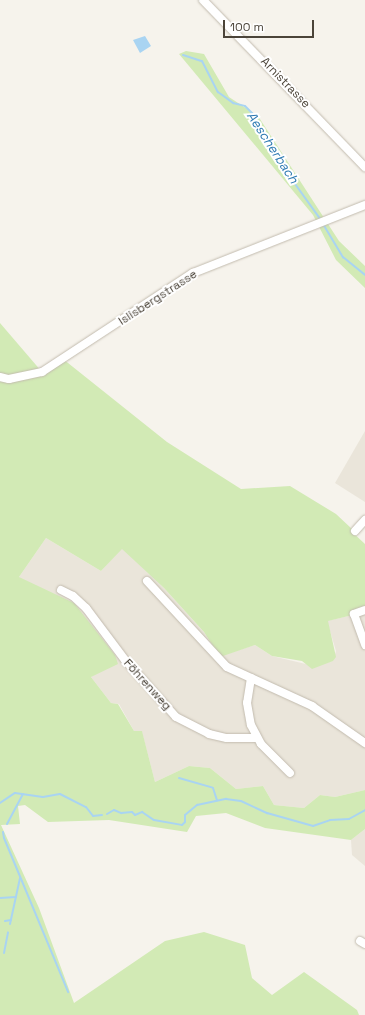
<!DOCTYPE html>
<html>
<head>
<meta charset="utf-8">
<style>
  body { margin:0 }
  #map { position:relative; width:365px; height:1015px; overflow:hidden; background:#f6f3ec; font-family:"Space Grotesk",sans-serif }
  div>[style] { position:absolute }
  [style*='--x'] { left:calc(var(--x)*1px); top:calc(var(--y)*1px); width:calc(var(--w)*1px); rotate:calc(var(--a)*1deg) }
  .residential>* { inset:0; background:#eae5da }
  .green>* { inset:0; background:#d2eab5 }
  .water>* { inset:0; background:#a9d4f2 }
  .stream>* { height:2px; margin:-1px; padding:0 1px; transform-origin:1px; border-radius:1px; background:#a9d4f2 }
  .roads { filter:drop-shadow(0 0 1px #c2bbae) drop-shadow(0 0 1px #c2bbae) }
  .minor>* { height:8px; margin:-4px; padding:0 4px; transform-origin:4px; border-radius:4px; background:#fff }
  span { translate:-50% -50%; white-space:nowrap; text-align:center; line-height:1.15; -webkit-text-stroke:4px #fff; paint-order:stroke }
  .street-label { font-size:12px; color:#4b4439 }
  .water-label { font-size:13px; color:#2e7ab2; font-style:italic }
  .scale { position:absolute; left:223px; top:20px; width:91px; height:18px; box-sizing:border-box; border:2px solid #4b4439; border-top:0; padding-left:5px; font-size:12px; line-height:14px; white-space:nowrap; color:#4b4439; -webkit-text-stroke:3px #fff; paint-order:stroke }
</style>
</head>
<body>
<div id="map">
  <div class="residential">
    <div style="clip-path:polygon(365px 431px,365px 502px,335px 483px)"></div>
    <div style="clip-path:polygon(46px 538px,101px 571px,122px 548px,164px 588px,204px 632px,220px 656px,255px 645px,272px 656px,310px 665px,333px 661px,336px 651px,327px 621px,365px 612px,365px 790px,335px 797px,320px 795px,304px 808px,274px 805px,263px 786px,236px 789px,210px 768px,189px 766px,155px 782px,142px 732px,134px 731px,119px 704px,111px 703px,91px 677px,95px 673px,19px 577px)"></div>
    <div style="clip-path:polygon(365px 829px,365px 866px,352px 855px,351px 840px)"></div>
  </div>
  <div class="green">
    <div style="clip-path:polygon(186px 51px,204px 54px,229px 97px,258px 116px,339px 241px,365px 266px,365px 288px,336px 260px,313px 215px,179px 54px)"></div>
    <div style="clip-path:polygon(0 323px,42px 372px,63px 359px,167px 442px,241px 489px,290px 486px,336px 514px,352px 529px,351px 531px,365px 544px,365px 612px,328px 621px,336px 657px,333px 661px,312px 669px,302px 661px,272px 656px,255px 645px,220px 657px,204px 632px,164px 588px,122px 549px,101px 571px,46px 538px,19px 577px,74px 603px,115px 655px,118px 664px,91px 677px,111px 703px,118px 704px,134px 731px,142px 731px,155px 782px,189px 766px,210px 768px,236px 789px,263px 786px,274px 805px,304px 808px,320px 795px,335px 797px,365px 790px,365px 829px,351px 840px,265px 828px,226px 813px,196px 816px,187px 832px,109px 820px,48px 822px,25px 805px,18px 806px,20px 824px,1px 825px,39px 908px,74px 1003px,165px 941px,204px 932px,245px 945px,252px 978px,272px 995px,304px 972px,357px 1010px,359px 1015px,0 1015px)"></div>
  </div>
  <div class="water">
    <div style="clip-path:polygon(145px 36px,151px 46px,140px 53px,133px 40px)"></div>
  </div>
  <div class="stream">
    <div style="--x:183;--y:55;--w:20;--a:18"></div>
    <div style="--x:202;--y:61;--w:35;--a:63"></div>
    <div style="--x:218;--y:92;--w:19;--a:36"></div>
    <div style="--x:233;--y:103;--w:12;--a:14"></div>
    <div style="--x:245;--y:106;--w:13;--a:45"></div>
    <div style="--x:254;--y:115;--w:36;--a:62"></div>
    <div style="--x:271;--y:147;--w:12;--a:42"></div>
    <div style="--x:280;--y:155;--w:8;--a:90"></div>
    <div style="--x:280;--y:163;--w:70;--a:54.3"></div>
    <div style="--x:323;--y:224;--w:39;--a:59"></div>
    <div style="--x:343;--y:257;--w:28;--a:39"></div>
    <div style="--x:179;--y:778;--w:35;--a:16"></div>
    <div style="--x:213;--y:788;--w:13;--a:72"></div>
    <div style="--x:0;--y:803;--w:18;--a:-34"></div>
    <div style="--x:15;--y:793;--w:28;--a:8"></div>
    <div style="--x:43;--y:797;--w:17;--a:-10"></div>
    <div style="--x:60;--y:794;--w:29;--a:27"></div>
    <div style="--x:86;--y:807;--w:11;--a:52"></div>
    <div style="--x:93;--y:816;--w:9;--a:-6"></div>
    <div style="--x:107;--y:814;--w:8;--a:-30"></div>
    <div style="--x:114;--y:810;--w:8;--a:23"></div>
    <div style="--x:121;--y:813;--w:11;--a:-5"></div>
    <div style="--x:132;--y:812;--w:4;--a:45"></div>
    <div style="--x:135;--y:815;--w:8;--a:-23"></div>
    <div style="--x:142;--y:812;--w:14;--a:34"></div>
    <div style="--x:154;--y:820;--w:28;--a:10"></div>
    <div style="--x:182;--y:825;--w:4;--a:-45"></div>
    <div style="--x:185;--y:822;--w:7;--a:-90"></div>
    <div style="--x:185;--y:815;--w:16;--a:-40"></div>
    <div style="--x:197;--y:805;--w:30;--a:-12"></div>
    <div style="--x:226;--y:799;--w:15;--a:8"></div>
    <div style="--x:241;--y:801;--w:29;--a:25"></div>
    <div style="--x:267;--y:813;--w:48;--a:15.8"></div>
    <div style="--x:313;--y:826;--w:18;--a:-19"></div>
    <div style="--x:330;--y:820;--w:19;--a:-3"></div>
    <div style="--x:349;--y:819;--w:18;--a:-29"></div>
    <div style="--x:7;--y:824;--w:34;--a:-62"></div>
    <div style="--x:3;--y:832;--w:6;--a:81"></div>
    <div style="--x:4;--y:838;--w:167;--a:67.4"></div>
    <div style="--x:0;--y:898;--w:16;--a:-4"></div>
    <div style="--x:5;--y:921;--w:6;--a:-9"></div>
    <div style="--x:10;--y:924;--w:47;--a:-77.7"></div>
    <div style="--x:4;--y:953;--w:21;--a:-79"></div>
  </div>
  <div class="roads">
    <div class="minor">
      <div style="--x:203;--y:0;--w:233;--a:45.9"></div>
      <div style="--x:0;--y:377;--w:9;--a:13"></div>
      <div style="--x:9;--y:379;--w:34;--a:-12"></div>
      <div style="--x:42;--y:372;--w:181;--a:-33.3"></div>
      <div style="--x:193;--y:273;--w:185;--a:-21.6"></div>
      <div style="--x:355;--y:531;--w:15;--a:-48"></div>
      <div style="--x:147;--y:581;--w:117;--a:47.1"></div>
      <div style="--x:227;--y:667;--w:94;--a:24.6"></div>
      <div style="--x:312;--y:706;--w:65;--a:34.9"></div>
      <div style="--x:61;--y:590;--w:13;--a:27"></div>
      <div style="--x:73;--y:596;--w:18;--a:43"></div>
      <div style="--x:86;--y:608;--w:65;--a:53.1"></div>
      <div style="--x:125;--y:660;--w:76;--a:48.2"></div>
      <div style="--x:176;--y:717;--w:37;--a:27"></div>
      <div style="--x:209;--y:734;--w:18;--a:13"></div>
      <div style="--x:227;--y:738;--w:30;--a:0"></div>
      <div style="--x:365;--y:610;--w:12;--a:160"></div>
      <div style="--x:354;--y:614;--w:33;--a:70"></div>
      <div style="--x:251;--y:678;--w:25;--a:99"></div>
      <div style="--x:247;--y:703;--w:22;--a:80"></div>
      <div style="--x:251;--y:725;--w:21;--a:62"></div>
      <div style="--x:261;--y:744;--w:41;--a:45"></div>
      <div style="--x:360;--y:941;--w:6;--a:31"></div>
    </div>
  </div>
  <div class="street-label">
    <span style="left:285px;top:83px;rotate:46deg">Arnistrasse</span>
    <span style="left:158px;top:298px;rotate:-33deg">Islisbergstrasse</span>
    <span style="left:147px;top:685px;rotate:48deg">Föhrenweg</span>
  </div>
  <div class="water-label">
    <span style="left:272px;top:148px;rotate:57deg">Aescherbach</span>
  </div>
  <div class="scale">100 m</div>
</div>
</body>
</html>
